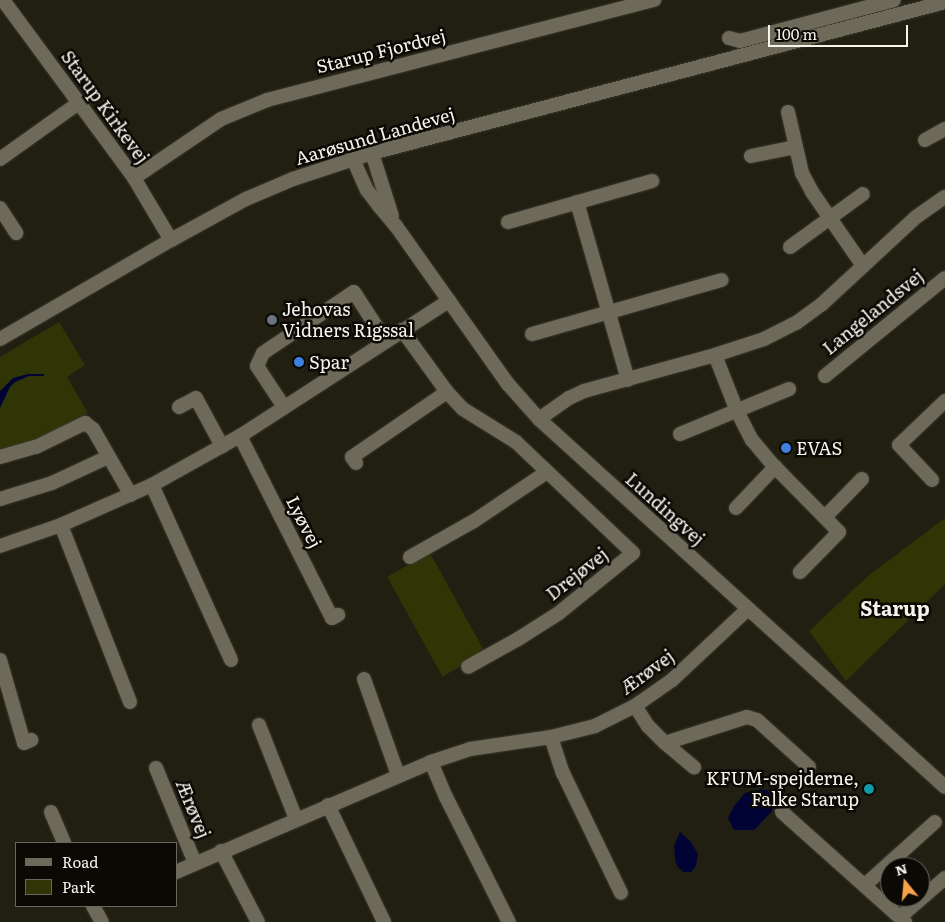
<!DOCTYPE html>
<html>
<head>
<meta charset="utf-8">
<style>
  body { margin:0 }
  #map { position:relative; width:945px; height:922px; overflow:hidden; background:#211f11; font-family:Literata,serif }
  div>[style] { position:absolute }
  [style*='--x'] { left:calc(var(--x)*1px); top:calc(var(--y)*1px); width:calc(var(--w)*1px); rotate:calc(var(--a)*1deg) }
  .green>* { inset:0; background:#303506; transform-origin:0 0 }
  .water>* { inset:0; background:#000334 }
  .roads { filter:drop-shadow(0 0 1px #3a3830) drop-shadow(0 0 1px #3a3830) }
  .minor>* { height:14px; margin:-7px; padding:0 7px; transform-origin:7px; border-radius:7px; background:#6d6a5a }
  .dots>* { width:14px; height:14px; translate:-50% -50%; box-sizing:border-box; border:2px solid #0a0904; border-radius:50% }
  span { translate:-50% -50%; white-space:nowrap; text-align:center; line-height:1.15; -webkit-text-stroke:5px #0a0904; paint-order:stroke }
  .street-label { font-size:18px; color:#f6f4eb }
  .poi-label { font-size:18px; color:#f6f4eb }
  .left { translate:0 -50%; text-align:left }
  .right { translate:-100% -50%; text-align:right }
  .quarter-label { font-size:20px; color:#f6f4eb; font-weight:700 }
  .legend { position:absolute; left:15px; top:842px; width:162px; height:65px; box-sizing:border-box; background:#0a0904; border:1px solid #686760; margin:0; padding:6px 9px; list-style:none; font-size:15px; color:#f6f4eb }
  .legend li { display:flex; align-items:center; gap:10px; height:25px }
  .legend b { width:25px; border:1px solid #686760 }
  .north { position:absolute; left:880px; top:857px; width:50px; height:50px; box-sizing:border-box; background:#0a0904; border:1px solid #686760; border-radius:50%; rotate:343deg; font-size:14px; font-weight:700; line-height:20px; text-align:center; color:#f6f4eb }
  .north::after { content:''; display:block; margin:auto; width:18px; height:22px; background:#f6a247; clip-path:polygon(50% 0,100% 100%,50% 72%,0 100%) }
  .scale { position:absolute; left:768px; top:25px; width:140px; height:22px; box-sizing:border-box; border:2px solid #f6f4eb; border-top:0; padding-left:6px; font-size:15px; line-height:18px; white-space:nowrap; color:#f6f4eb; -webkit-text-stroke:4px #0a0904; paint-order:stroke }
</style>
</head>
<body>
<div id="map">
  <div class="green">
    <div style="clip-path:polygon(59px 322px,85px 365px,67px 377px,88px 413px,45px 436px,0 452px,0 357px)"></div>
    <div style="clip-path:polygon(945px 518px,945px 584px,846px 681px,809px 631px,868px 576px)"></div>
    <div style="left:430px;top:553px;width:114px;height:49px;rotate:61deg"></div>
  </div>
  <div class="water">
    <div style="clip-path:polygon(28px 374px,44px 374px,44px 376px,29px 376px,15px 382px,10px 387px,0 408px,0 391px,13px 378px)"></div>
    <div style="clip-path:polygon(761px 789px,767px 790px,771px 794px,774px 803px,772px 811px,754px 830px,734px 830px,728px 818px,734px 806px,745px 793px)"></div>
    <div style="clip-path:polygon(680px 832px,691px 842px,698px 854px,696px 866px,691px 872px,683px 872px,677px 866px,675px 858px,674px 846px)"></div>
  </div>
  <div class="roads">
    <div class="minor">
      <div style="--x:3;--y:0;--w:221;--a:53.6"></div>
      <div style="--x:134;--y:178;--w:72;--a:59.2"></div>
      <div style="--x:729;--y:38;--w:11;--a:15"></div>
      <div style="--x:740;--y:41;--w:159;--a:-14.9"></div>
      <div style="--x:788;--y:112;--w:63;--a:77.1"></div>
      <div style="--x:802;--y:173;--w:21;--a:62"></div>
      <div style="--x:812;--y:192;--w:90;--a:55.4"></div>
      <div style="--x:925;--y:140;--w:23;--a:-29"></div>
      <div style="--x:372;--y:153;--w:66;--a:72.4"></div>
      <div style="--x:751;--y:156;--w:46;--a:-11.3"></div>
      <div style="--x:0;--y:159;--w:98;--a:-35.5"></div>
      <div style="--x:353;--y:159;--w:34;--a:66"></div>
      <div style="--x:367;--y:190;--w:21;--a:53"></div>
      <div style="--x:380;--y:207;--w:25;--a:50"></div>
      <div style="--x:396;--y:226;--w:194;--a:54.7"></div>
      <div style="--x:508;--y:384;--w:47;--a:48.5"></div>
      <div style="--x:539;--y:419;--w:548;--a:42.19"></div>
      <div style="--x:134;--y:178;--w:105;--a:-34.1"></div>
      <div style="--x:221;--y:119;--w:50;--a:-22.4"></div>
      <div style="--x:267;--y:100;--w:400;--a:-14.5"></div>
      <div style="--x:577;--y:202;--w:185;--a:74"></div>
      <div style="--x:0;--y:208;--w:30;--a:57"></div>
      <div style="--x:508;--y:222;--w:150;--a:-15.9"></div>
      <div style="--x:790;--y:247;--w:90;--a:-36"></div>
      <div style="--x:402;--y:330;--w:77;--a:54"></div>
      <div style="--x:447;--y:392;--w:23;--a:47"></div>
      <div style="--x:463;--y:409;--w:62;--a:31.9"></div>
      <div style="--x:516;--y:442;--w:161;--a:43.5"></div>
      <div style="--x:633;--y:553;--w:95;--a:141"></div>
      <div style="--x:559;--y:613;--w:49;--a:147.6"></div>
      <div style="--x:518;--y:639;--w:57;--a:150.8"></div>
      <div style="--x:532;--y:334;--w:197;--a:-15.9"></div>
      <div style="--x:0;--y:339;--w:198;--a:-30.1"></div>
      <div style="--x:171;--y:240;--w:85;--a:-28.7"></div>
      <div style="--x:246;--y:199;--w:51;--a:-23.1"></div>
      <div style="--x:293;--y:179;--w:83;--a:-18.2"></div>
      <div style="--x:372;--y:153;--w:593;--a:-14.76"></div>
      <div style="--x:715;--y:355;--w:60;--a:68.6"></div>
      <div style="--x:737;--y:411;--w:33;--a:63"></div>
      <div style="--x:752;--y:440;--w:35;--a:50"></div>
      <div style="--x:775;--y:467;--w:91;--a:45.4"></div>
      <div style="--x:839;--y:532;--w:56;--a:134.3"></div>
      <div style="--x:825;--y:376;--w:155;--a:-39.2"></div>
      <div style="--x:179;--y:407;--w:19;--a:-28"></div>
      <div style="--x:196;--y:398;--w:55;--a:61.6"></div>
      <div style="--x:284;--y:407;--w:49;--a:-123.4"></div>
      <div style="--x:257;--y:366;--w:14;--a:-65"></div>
      <div style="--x:263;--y:353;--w:77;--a:-33.9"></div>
      <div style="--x:327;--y:310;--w:32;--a:-34"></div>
      <div style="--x:354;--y:292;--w:57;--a:57.1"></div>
      <div style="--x:539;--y:419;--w:37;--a:-35"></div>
      <div style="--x:569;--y:398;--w:17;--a:-25"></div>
      <div style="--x:584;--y:391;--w:136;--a:-15.4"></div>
      <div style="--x:715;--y:355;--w:52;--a:-18.1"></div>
      <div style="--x:764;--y:339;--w:36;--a:-27"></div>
      <div style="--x:796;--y:323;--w:32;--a:-36"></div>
      <div style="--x:822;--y:304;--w:128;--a:-42.8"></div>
      <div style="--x:916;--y:217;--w:35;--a:-35"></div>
      <div style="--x:680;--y:434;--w:118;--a:-22.4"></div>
      <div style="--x:240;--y:436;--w:204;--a:63.2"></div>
      <div style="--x:332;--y:618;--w:7;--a:-27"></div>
      <div style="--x:0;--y:457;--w:37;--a:-16"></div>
      <div style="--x:36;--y:447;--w:55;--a:-26.1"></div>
      <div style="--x:85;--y:423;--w:10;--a:37"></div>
      <div style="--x:93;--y:429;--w:76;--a:60.1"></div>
      <div style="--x:356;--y:463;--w:7;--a:-124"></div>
      <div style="--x:352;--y:457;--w:115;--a:-34.4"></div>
      <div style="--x:932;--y:480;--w:48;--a:-133.3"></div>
      <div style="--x:899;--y:445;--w:64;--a:-43.7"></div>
      <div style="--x:152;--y:485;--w:192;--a:65.7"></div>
      <div style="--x:0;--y:499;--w:54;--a:-17.1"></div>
      <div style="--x:52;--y:483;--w:62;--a:-24.9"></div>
      <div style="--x:736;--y:508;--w:57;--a:-46.4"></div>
      <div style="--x:825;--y:517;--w:53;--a:-45.8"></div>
      <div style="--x:61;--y:525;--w:190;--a:68.7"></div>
      <div style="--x:0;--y:546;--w:65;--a:-19"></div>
      <div style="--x:61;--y:525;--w:99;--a:-23.7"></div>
      <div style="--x:152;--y:485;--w:101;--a:-29.1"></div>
      <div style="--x:240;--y:436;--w:249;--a:-32.9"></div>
      <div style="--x:410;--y:557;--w:73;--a:-29.4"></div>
      <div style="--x:474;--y:521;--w:88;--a:-33.9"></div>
      <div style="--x:0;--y:660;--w:86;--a:73.9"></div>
      <div style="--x:24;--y:743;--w:8;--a:-23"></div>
      <div style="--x:364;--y:679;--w:102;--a:70.5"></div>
      <div style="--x:635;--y:706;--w:24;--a:57"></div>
      <div style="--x:648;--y:726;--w:24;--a:45"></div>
      <div style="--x:665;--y:743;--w:38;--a:40"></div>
      <div style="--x:259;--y:725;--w:101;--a:68.5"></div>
      <div style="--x:551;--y:737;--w:38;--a:72"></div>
      <div style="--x:563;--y:773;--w:133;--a:64.2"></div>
      <div style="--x:665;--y:743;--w:86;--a:-17.6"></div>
      <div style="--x:747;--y:717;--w:10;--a:17"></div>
      <div style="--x:757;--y:720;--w:70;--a:42.1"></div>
      <div style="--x:431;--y:762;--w:38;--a:67"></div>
      <div style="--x:446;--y:797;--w:140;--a:63.3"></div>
      <div style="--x:156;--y:768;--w:103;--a:67.7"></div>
      <div style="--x:328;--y:805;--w:130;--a:64.4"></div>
      <div style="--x:51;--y:812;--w:34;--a:67"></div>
      <div style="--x:782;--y:812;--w:165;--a:41.8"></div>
      <div style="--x:221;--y:851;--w:80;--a:62.5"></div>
      <div style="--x:176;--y:872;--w:278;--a:-23.3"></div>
      <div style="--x:431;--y:762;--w:41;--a:-18.4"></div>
      <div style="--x:470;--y:749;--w:82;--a:-8.4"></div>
      <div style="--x:551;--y:737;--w:45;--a:-14"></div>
      <div style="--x:595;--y:726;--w:45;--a:-26.6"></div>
      <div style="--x:635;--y:706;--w:45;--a:-35.1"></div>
      <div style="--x:672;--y:680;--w:104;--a:-43.1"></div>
      <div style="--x:865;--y:885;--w:94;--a:-42"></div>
      <div style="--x:93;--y:906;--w:18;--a:61"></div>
      <div style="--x:900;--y:917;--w:60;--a:-40.9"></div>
    </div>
  </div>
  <div class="dots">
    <div style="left:272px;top:320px;background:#6b7280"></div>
    <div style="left:299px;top:362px;background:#3f7fe0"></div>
    <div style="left:786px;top:448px;background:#3f7fe0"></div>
    <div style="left:869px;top:789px;background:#0f9aa8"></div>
  </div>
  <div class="street-label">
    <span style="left:381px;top:51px;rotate:-14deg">Starup Fjordvej</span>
    <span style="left:105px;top:107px;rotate:54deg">Starup Kirkevej</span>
    <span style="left:375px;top:136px;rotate:-16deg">Aarøsund Landevej</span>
    <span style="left:873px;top:312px;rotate:-39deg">Langelandsvej</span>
    <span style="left:665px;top:509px;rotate:42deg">Lundingvej</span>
    <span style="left:304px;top:522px;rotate:63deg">Lyøvej</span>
    <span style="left:577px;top:574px;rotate:-38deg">Drejøvej</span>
    <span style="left:647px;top:672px;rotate:-36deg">Ærøvej</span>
    <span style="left:193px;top:809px;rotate:68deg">Ærøvej</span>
  </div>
  <div class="poi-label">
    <span class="left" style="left:282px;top:320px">Jehovas<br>Vidners Rigssal</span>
    <span class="left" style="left:309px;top:362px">Spar</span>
    <span class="left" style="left:796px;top:448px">EVAS</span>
    <span class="right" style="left:859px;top:789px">KFUM-spejderne,<br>Falke Starup</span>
  </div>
  <div class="quarter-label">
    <span style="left:895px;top:607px">Starup</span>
  </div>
  <ul class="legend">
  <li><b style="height:6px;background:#6d6a5a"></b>Road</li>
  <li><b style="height:14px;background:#303506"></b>Park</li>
  </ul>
  <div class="north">N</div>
  <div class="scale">100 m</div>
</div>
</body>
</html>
